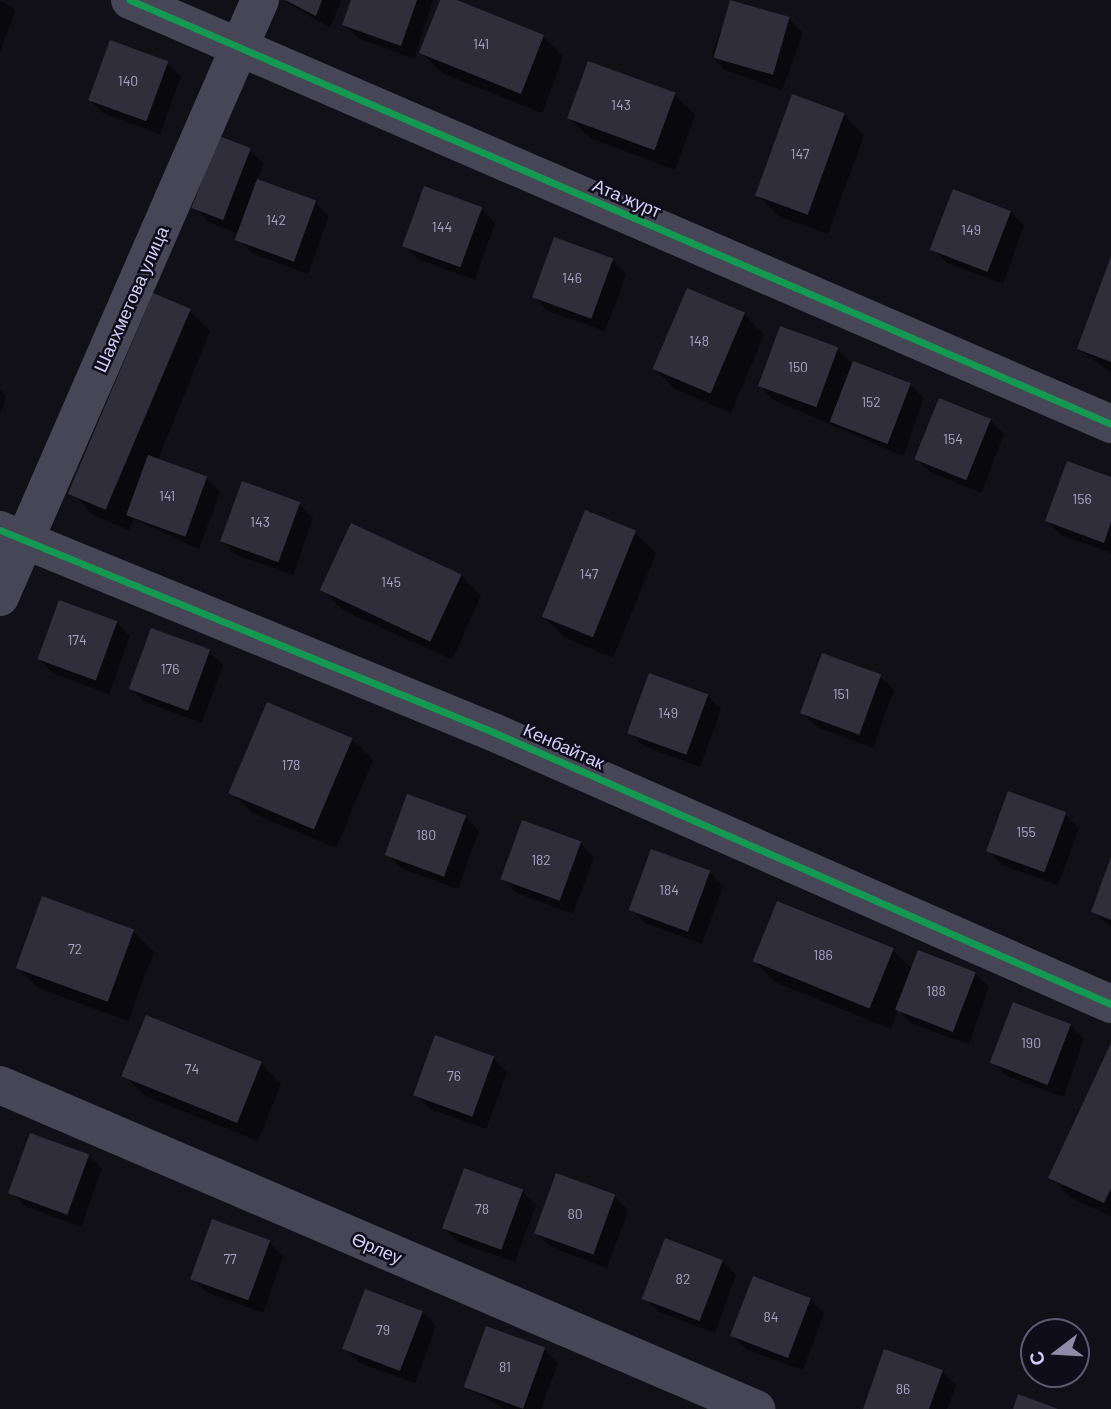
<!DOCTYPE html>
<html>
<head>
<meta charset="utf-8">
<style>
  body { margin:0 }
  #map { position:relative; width:1111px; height:1409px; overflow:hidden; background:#111017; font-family:Barlow,sans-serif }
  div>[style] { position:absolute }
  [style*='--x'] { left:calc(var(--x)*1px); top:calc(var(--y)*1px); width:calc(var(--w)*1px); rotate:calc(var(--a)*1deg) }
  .shadow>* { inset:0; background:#0007 }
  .building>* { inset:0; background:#302e3a; transform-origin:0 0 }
  .street>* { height:38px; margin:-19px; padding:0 19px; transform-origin:19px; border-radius:19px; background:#474657 }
  .cycleway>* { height:7px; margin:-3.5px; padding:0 3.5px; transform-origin:3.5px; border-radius:3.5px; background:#139951 }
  span { translate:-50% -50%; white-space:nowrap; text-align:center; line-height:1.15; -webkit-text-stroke:5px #100d1a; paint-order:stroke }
  .number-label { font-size:14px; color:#aaa5c8 }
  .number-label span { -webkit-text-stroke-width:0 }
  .street-label { font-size:18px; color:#d3cdf8 }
  .north { position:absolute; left:1020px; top:1318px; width:70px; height:70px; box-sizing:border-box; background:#100d1a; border:2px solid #5e5a73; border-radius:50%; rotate:253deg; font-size:19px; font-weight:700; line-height:28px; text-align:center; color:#d3cdf8 }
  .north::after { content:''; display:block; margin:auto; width:24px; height:32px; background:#8f8ba9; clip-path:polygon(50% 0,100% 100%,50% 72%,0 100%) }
</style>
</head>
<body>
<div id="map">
  <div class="shadow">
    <div style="clip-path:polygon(0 0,15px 10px,0 52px)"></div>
    <div style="clip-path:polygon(341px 0,330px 28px,286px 2px,287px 0)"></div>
    <div style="clip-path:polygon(353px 0,433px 0,414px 59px,358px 38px,344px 24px)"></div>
    <div style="clip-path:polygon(442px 0,543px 36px,563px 57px,542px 113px,442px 73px,421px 53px)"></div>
    <div style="clip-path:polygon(732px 0,789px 19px,803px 33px,782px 90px,725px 70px,711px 56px)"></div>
    <div style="clip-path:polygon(167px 63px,181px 77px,160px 134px,103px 113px,89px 99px)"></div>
    <div style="clip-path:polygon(674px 94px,695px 115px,675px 170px,590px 138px,569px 117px)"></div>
    <div style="clip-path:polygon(844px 115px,864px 135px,828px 234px,778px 216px,758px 195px)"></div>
    <div style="clip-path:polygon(250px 150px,264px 164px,257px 181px,315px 202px,329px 216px,308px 274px,251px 253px,239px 234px,209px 222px,195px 208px)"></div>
    <div style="clip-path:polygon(954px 192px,1011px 212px,1024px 226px,1003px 284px,947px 263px,933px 249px)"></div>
    <div style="clip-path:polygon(481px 209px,495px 223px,475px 280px,418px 259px,404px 245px)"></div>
    <div style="clip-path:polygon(612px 260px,626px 274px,605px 331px,548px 311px,534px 297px)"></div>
    <div style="clip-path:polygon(1111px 260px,1111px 373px,1079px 349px)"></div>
    <div style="clip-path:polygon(190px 311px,210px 331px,158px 460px,206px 478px,220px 492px,199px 549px,133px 519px,129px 530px,93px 515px,73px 494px)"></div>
    <div style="clip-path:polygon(744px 314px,764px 335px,731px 413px,675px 389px,655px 369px)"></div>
    <div style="clip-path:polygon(837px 349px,853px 365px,910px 384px,924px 398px,903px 456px,774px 400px,760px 386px)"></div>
    <div style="clip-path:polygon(0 389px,6px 396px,0 414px)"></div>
    <div style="clip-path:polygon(990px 420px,1004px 434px,981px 493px,930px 472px,916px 459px)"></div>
    <div style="clip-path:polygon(1111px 479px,1111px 553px,1061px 535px,1047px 521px)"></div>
    <div style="clip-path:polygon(243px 483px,299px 504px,313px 518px,293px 575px,236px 555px,223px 541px)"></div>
    <div style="clip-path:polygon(635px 533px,656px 553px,613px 658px,564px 637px,544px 617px)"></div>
    <div style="clip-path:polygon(461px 575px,481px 596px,452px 660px,343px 610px,323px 590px)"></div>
    <div style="clip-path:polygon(116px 622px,130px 636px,109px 694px,53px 673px,39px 659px)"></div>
    <div style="clip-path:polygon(209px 651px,223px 665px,202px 723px,145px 702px,131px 688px)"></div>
    <div style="clip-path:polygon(880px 676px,894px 690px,873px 748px,817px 727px,803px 713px)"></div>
    <div style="clip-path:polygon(707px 696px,721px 709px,700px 767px,644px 746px,630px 732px)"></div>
    <div style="clip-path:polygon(352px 739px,373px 760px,336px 848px,252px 813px,231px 792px)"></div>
    <div style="clip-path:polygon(1009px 793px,1065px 814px,1079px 828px,1058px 885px,1002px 865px,988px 851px)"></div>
    <div style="clip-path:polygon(465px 817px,479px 831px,458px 889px,401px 868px,388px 854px)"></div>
    <div style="clip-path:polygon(580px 843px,594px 857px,573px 914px,517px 893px,503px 879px)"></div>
    <div style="clip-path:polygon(1111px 861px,1111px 927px,1093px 912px)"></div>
    <div style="clip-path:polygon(709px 872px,723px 886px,702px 944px,645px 923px,631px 909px)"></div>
    <div style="clip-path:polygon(778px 903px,893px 951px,913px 970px,975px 973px,989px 987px,969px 1044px,912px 1024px,898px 1010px,891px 1029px,775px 982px,755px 961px)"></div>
    <div style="clip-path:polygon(133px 931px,154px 952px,128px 1021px,38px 988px,17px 967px)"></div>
    <div style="clip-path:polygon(1070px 1025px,1084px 1039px,1064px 1097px,1007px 1076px,993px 1062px)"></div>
    <div style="clip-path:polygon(1111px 1048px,1111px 1216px,1071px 1198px,1051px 1177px)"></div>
    <div style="clip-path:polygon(493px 1058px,507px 1072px,486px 1129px,430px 1109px,416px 1095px)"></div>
    <div style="clip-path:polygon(261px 1063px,281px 1084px,258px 1141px,145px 1096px,124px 1075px)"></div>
    <div style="clip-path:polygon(88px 1155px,102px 1169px,81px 1227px,25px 1206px,11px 1192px)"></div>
    <div style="clip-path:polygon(522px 1191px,536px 1205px,515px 1262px,458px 1242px,444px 1228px)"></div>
    <div style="clip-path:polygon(614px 1196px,628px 1210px,607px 1268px,551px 1247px,537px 1233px)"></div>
    <div style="clip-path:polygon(213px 1221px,269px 1242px,283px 1256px,263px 1313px,206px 1292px,193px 1278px)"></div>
    <div style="clip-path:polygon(722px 1261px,736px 1275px,715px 1333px,659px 1312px,645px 1298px)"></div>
    <div style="clip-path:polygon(810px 1299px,824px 1313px,803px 1370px,747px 1350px,733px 1336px)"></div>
    <div style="clip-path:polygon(423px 1312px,436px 1326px,415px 1383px,359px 1363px,346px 1349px)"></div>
    <div style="clip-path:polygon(544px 1349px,558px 1363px,541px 1409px,504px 1409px,466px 1386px)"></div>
    <div style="clip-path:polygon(942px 1371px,956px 1385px,947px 1409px,866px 1409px)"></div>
  </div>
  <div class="building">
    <div style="clip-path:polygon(285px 0,322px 0,316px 16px)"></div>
    <div style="clip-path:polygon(351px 0,417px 0,401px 46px,342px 25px)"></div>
    <div style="clip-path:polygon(440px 0,457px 0,544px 35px,521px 94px,419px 53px)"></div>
    <div style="left:730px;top:0;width:62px;height:60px;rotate:16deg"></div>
    <div style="left:110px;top:40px;width:62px;height:64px;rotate:20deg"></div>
    <div style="left:588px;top:61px;width:93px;height:61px;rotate:20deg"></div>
    <div style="left:792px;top:94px;width:56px;height:108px;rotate:20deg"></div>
    <div style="left:219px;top:136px;width:34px;height:77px;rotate:21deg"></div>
    <div style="left:257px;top:179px;width:63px;height:65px;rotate:20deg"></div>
    <div style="left:424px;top:186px;width:62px;height:64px;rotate:20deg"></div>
    <div style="left:953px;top:189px;width:62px;height:65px;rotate:21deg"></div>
    <div style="left:554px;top:237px;width:63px;height:64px;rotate:20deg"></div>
    <div style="clip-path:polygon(1111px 256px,1111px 362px,1077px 349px)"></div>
    <div style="left:687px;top:288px;width:63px;height:88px;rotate:23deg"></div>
    <div style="left:153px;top:293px;width:41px;height:218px;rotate:23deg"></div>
    <div style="left:780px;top:326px;width:62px;height:64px;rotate:20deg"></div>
    <div style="left:853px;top:361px;width:62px;height:65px;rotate:21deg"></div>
    <div style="left:939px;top:398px;width:56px;height:66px;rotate:22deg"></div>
    <div style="left:148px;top:455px;width:63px;height:64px;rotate:20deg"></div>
    <div style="clip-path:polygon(1067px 461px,1111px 477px,1111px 522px,1104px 543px,1045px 521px)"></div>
    <div style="left:242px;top:481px;width:62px;height:64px;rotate:20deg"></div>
    <div style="left:585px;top:510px;width:55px;height:115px;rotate:22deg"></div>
    <div style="left:351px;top:523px;width:122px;height:74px;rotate:25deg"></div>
    <div style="left:59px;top:600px;width:62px;height:63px;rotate:20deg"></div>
    <div style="left:151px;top:628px;width:63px;height:65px;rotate:20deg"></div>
    <div style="left:822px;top:653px;width:63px;height:64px;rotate:20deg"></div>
    <div style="left:649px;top:673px;width:63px;height:64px;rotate:20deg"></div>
    <div style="left:267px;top:702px;width:93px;height:99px;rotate:23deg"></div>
    <div style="left:1008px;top:791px;width:62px;height:64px;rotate:20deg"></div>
    <div style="left:407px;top:794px;width:63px;height:65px;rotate:20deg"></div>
    <div style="left:522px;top:820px;width:63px;height:63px;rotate:20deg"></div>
    <div style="left:651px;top:849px;width:63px;height:65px;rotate:20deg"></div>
    <div style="clip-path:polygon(1111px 857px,1111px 920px,1091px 912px)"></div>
    <div style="left:42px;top:896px;width:98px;height:77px;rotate:20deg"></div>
    <div style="left:777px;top:901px;width:126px;height:65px;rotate:22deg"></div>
    <div style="left:918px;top:950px;width:62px;height:64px;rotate:21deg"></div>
    <div style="left:1013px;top:1002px;width:62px;height:65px;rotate:21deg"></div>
    <div style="left:146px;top:1015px;width:125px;height:66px;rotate:22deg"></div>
    <div style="left:435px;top:1035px;width:63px;height:64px;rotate:20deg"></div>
    <div style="clip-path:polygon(1111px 1043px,1111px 1188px,1104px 1203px,1048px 1178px)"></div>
    <div style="left:30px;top:1133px;width:63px;height:64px;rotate:20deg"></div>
    <div style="left:464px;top:1168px;width:63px;height:64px;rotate:20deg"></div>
    <div style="left:556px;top:1173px;width:63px;height:64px;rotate:20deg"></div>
    <div style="left:212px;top:1219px;width:62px;height:64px;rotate:20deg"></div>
    <div style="left:665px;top:1238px;width:62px;height:65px;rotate:21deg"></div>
    <div style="left:753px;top:1276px;width:62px;height:64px;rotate:21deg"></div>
    <div style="left:365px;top:1289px;width:62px;height:64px;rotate:21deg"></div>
    <div style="left:486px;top:1326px;width:63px;height:65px;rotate:20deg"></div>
    <div style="clip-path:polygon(884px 1349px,943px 1370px,929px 1409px,863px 1409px)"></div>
    <div style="clip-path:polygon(1018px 1394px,1058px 1409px,1013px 1409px)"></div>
  </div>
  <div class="street">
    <div style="--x:130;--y:0;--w:1069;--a:23.37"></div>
    <div style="--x:0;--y:530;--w:533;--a:22.28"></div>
    <div style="--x:493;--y:732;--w:675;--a:23.76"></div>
    <div style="--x:0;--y:597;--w:651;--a:-66.47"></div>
    <div style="--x:0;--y:1085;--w:823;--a:23.2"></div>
  </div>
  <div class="cycleway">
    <div style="--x:130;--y:0;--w:1069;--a:23.37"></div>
    <div style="--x:0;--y:530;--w:533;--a:22.28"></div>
    <div style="--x:493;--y:732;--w:675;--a:23.76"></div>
  </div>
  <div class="number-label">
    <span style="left:481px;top:44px">141</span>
    <span style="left:128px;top:81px">140</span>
    <span style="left:621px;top:105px">143</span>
    <span style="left:800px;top:154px">147</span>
    <span style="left:276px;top:220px">142</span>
    <span style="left:442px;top:227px">144</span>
    <span style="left:971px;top:230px">149</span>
    <span style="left:572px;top:278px">146</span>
    <span style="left:699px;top:341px">148</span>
    <span style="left:798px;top:367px">150</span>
    <span style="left:871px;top:402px">152</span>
    <span style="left:953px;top:439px">154</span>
    <span style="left:167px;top:496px">141</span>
    <span style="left:1082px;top:499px">156</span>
    <span style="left:260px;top:522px">143</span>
    <span style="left:589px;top:574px">147</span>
    <span style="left:391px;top:582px">145</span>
    <span style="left:77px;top:640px">174</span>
    <span style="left:170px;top:669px">176</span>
    <span style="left:841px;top:694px">151</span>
    <span style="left:668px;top:713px">149</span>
    <span style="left:291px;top:765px">178</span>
    <span style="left:1026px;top:832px">155</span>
    <span style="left:426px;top:835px">180</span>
    <span style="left:541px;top:860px">182</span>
    <span style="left:669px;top:890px">184</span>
    <span style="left:75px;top:949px">72</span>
    <span style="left:823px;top:955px">186</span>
    <span style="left:936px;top:991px">188</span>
    <span style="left:1031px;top:1043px">190</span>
    <span style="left:192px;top:1069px">74</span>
    <span style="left:454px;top:1076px">76</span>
    <span style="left:482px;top:1209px">78</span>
    <span style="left:575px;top:1214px">80</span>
    <span style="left:230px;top:1259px">77</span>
    <span style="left:683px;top:1279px">82</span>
    <span style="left:771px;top:1317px">84</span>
    <span style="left:383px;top:1330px">79</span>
    <span style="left:505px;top:1367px">81</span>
    <span style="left:903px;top:1389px">86</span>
  </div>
  <div class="street-label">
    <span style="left:627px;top:198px;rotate:23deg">Ата журт</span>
    <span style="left:131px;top:299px;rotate:-66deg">Шаяхметова улица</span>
    <span style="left:564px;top:746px;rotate:24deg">Кенбайтак</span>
    <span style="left:377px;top:1248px;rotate:23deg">Өрлеу</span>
  </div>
  <div class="north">С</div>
</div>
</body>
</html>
